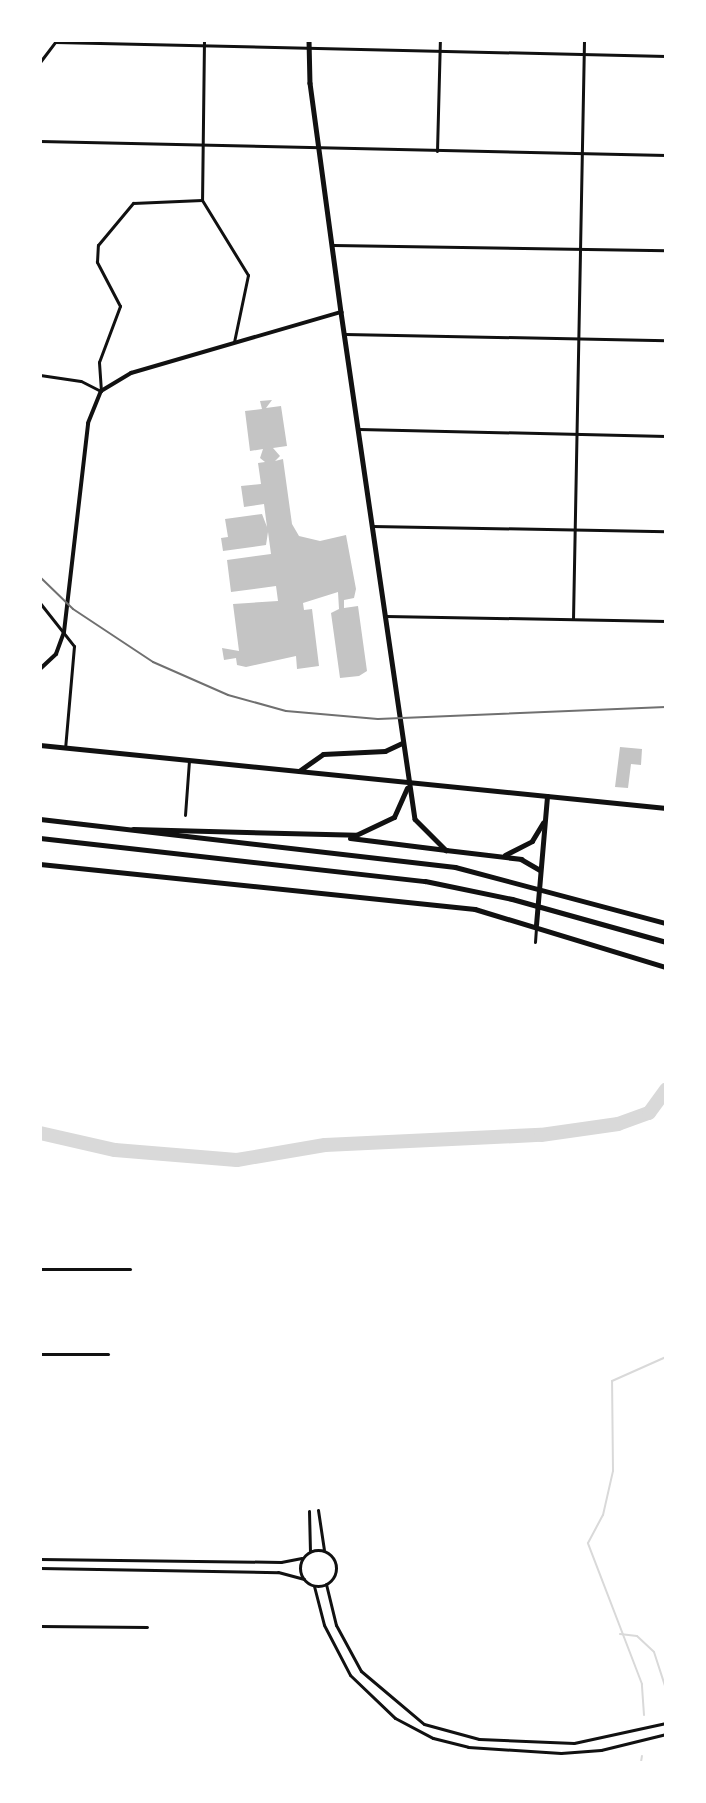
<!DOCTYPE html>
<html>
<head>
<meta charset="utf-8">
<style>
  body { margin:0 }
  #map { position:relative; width:706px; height:1803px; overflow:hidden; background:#fff; font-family:Poppins,sans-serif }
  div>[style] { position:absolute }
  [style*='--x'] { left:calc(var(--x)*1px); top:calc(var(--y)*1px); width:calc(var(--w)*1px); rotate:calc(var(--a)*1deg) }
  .stream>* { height:2px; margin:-1px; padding:0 1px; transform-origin:1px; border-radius:1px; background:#d9d9d9 }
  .river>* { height:14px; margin:-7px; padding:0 7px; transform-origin:7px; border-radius:7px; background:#d9d9d9 }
  .building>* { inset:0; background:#c4c4c4 }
  .minor>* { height:3px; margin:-1.5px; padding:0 1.5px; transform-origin:1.5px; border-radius:1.5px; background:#111 }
  .minor>.ring { margin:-1.5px; padding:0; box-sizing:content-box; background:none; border:3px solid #111; border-radius:50% }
  .tertiary>* { height:4px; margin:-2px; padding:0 2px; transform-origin:2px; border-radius:2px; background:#111 }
  .secondary>* { height:4.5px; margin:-2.25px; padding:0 2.25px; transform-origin:2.25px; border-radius:2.25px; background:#111 }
  .primary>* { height:4.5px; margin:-2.25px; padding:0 2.25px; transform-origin:2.25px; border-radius:2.25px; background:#111 }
  .motorway>* { height:5px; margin:-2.5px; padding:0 2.5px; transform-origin:2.5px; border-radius:2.5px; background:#111 }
  .rail>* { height:2px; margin:-1px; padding:0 1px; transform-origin:1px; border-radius:1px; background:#707070 }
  span { translate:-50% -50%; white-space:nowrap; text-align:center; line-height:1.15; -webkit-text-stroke:5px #fff; paint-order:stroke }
  .frame { position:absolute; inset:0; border:42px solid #fff; pointer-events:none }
</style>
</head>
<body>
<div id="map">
  <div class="stream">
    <div style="--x:665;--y:1092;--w:1;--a:45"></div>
    <div style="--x:620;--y:1634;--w:17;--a:7"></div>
    <div style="--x:637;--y:1636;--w:23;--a:43"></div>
    <div style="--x:654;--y:1652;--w:39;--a:72"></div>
    <div style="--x:644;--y:1715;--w:31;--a:-94"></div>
    <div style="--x:642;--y:1684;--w:151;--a:-111"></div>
    <div style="--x:588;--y:1543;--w:32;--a:-62"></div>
    <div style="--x:603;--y:1515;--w:45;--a:-77.2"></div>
    <div style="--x:613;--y:1471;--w:90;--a:-90.6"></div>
    <div style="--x:612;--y:1381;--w:59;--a:-24"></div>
    <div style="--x:641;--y:1762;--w:6;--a:-81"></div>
  </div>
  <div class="river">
    <div style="--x:40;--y:1133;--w:77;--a:12.8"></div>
    <div style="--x:115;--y:1150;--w:122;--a:4.7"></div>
    <div style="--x:237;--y:1160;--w:89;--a:-9.7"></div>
    <div style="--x:325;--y:1145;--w:216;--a:-2.7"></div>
    <div style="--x:541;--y:1135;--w:78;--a:-8.1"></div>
    <div style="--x:618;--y:1124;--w:33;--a:-20"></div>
    <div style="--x:649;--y:1113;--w:29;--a:-54"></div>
  </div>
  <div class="building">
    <div style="clip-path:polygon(272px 400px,266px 408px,281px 406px,287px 446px,273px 448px,280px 456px,275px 461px,283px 459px,292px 524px,299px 536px,320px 541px,346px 535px,356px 589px,354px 598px,344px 600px,344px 608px,358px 606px,367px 671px,359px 676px,340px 678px,331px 613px,339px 609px,338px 592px,303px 603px,304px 610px,312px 609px,319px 666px,297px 669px,296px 656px,246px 667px,237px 665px,236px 658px,224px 660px,222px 648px,239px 651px,233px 604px,278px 601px,276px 586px,231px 592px,227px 560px,271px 554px,268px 532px,266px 545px,223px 551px,221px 538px,228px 537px,225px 519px,262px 514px,267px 527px,264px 504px,244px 507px,241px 486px,261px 484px,258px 463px,265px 462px,260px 458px,263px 449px,250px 451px,245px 411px,262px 409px,260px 401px)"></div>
    <div style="clip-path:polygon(620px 747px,642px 749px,641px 765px,631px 764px,628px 788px,615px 787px)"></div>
  </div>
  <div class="minor">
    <div style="--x:204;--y:40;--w:160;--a:90.7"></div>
    <div style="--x:202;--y:200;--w:88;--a:58.5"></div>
    <div style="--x:248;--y:275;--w:68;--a:101.8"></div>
    <div style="--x:55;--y:42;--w:611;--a:1.31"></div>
    <div style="--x:40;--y:62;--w:25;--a:-53"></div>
    <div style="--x:40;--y:141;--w:626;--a:1.28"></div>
    <div style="--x:437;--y:151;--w:111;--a:-88.5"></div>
    <div style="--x:333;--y:245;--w:333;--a:0.9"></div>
    <div style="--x:345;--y:334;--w:321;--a:1.1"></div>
    <div style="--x:40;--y:375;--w:41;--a:8.3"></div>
    <div style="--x:81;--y:381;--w:22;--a:27"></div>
    <div style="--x:101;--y:391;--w:29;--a:-94"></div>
    <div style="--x:99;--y:362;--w:60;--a:-69.4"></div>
    <div style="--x:120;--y:306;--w:50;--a:-117.6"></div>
    <div style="--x:97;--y:262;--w:17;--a:-87"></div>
    <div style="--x:98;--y:245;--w:55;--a:-50.2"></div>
    <div style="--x:133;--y:203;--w:69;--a:-2.5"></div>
    <div style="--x:359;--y:429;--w:307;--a:1.3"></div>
    <div style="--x:372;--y:526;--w:294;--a:1"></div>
    <div style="--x:40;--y:603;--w:55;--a:51.7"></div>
    <div style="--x:74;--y:646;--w:102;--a:95"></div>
    <div style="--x:386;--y:616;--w:280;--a:1"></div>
    <div style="--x:573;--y:619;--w:579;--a:-88.91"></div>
    <div style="--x:185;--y:815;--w:55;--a:-85.8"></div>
    <div style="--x:535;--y:942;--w:15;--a:-86"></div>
    <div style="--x:40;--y:1269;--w:90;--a:0"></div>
    <div style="--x:40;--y:1354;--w:68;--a:0"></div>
    <div style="--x:318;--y:1510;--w:40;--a:81.5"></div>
    <div style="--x:309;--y:1511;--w:40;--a:88.6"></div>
    <div class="ring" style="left:300px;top:1550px;width:33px;height:33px"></div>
    <div style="--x:40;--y:1559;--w:241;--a:0.7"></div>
    <div style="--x:281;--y:1562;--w:21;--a:-11"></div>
    <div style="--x:40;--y:1568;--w:238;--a:1"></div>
    <div style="--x:278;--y:1572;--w:27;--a:15"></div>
    <div style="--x:326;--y:1584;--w:42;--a:76.3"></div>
    <div style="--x:336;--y:1625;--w:52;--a:61.5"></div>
    <div style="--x:361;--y:1671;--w:82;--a:40.1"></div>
    <div style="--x:424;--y:1724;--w:57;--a:15.3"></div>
    <div style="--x:479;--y:1739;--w:95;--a:2.4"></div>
    <div style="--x:574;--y:1743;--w:94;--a:-12.3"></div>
    <div style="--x:314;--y:1586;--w:40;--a:75.6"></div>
    <div style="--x:324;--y:1625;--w:56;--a:62.5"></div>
    <div style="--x:350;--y:1675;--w:62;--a:43.7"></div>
    <div style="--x:395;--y:1718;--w:43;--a:27.8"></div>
    <div style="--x:433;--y:1738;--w:36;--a:14"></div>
    <div style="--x:468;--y:1747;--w:93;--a:3.7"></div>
    <div style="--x:561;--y:1753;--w:40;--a:-4.3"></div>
    <div style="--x:601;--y:1750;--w:67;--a:-13.8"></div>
    <div style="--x:40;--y:1626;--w:107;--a:0.5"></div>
  </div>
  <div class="tertiary">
    <div style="--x:40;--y:669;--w:22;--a:-43"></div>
    <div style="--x:56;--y:654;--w:23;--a:-70"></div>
    <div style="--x:64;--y:632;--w:210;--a:-83.4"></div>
    <div style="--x:88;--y:423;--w:35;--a:-68"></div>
    <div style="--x:101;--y:391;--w:35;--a:-31"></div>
    <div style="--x:131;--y:373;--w:219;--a:-16.2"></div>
  </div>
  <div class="secondary">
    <div style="--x:309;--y:40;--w:43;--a:88.7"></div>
    <div style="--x:310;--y:83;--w:231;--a:82.3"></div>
    <div style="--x:341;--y:312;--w:512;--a:81.7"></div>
    <div style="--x:415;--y:819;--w:44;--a:45"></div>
    <div style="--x:446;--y:850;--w:76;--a:6.8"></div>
    <div style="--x:521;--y:859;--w:22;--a:30"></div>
    <div style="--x:299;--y:771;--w:29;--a:-35"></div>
    <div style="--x:323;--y:754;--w:62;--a:-2.8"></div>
    <div style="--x:385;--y:751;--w:19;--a:-25"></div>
    <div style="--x:505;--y:855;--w:30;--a:-27"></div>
    <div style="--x:532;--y:841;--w:21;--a:-59"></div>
    <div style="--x:40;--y:864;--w:437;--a:5.9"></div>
    <div style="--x:475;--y:909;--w:200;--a:16.9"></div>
    <div style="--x:536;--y:925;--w:129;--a:-85.1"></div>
  </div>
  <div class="primary">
    <div style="--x:40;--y:745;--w:629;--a:5.75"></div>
  </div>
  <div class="motorway">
    <div style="--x:40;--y:819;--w:418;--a:6.6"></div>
    <div style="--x:455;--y:867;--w:218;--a:14.9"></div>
    <div style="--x:133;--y:829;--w:223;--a:1.5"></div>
    <div style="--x:356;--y:835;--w:42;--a:-25.3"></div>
    <div style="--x:394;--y:817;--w:32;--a:-66"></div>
    <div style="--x:40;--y:838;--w:387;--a:6.4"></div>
    <div style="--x:425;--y:881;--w:89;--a:11.7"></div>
    <div style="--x:512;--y:899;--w:160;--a:15.6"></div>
    <div style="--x:350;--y:838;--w:97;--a:7.1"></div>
  </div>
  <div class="rail">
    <div style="--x:40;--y:577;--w:46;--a:44.1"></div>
    <div style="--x:73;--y:609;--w:96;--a:33.5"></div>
    <div style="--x:153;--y:662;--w:82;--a:23.7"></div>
    <div style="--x:228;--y:695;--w:60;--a:15.4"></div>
    <div style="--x:286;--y:711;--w:92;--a:5"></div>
    <div style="--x:378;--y:719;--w:288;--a:-2.4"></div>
  </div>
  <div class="frame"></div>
</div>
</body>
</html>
